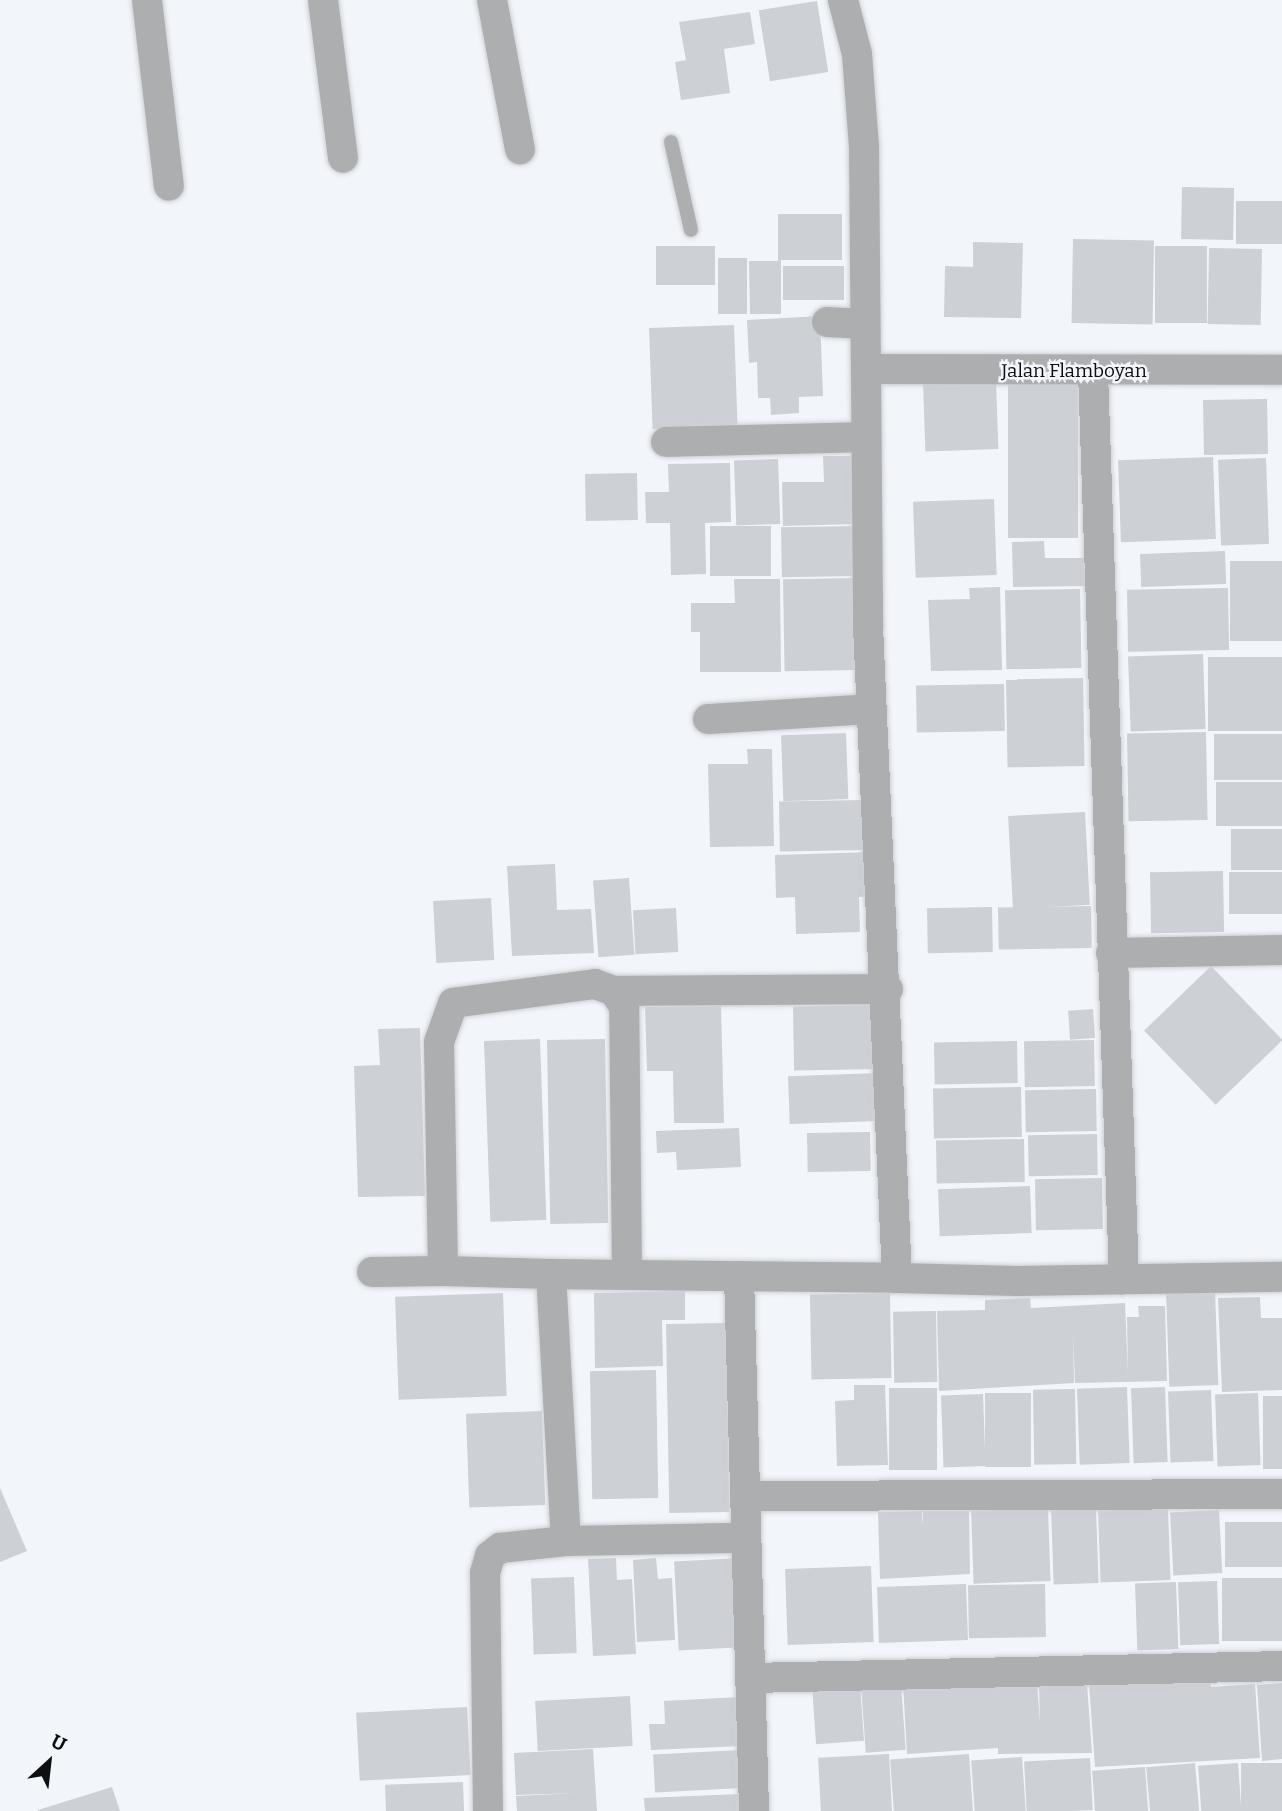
<!DOCTYPE html>
<html>
<head>
<meta charset="utf-8">
<style>
  body { margin:0 }
  #map { position:relative; width:1282px; height:1811px; overflow:hidden; background:#f2f5fa; font-family:Bitter,serif }
  div>[style] { position:absolute }
  [style*='--x'] { left:calc(var(--x)*1px); top:calc(var(--y)*1px); width:calc(var(--w)*1px); rotate:calc(var(--a)*1deg) }
  .building>* { inset:0; background:#cdd0d5; transform-origin:0 0 }
  .roads { filter:drop-shadow(0 0 2px #ced0d5) drop-shadow(0 0 2px #ced0d5) }
  .lane>* { height:14px; margin:-7px; padding:0 7px; transform-origin:7px; border-radius:7px; background:#adaeb0 }
  .street>* { height:30px; margin:-15px; padding:0 15px; transform-origin:15px; border-radius:15px; background:#adaeb0 }
  span { translate:-50% -50%; white-space:nowrap; text-align:center; line-height:1.15; -webkit-text-stroke:5px #f2f5fa; paint-order:stroke }
  .street-label { font-size:19px; color:#0e0f11 }
  .north { position:absolute; left:14px; top:1727px; width:70px; height:70px; -webkit-text-stroke:5px #f2f5fa; paint-order:stroke; rotate:27deg; font-size:19px; font-weight:700; line-height:28px; text-align:center; color:#0e0f11 }
  .north::after { content:''; display:block; margin:auto; width:24px; height:32px; background:#0e0f11; clip-path:polygon(50% 0,100% 100%,50% 72%,0 100%) }
</style>
</head>
<body>
<div id="map">
  <div class="building">
    <div style="left:817px;top:1px;width:72px;height:59px;rotate:81deg"></div>
    <div style="clip-path:polygon(750px 12px,755px 44px,724px 49px,730px 93px,681px 100px,675px 62px,686px 60px,679px 22px)"></div>
    <div style="left:1182px;top:187px;width:52px;height:52px;rotate:1deg"></div>
    <div style="left:1236px;top:201px;width:46px;height:43px"></div>
    <div style="clip-path:polygon(778px 214px,842px 214px,842px 260px,781px 260px,781px 314px,750px 314px,749px 261px,778px 261px)"></div>
    <div style="left:1073px;top:239px;width:81px;height:84px;rotate:1deg"></div>
    <div style="clip-path:polygon(973px 242px,1023px 243px,1021px 318px,944px 317px,945px 266px,973px 267px)"></div>
    <div style="left:656px;top:246px;width:59px;height:39px"></div>
    <div style="left:1155px;top:246px;width:52px;height:77px"></div>
    <div style="left:1209px;top:248px;width:53px;height:76px;rotate:1deg"></div>
    <div style="left:718px;top:258px;width:29px;height:56px"></div>
    <div style="left:783px;top:266px;width:61px;height:34px"></div>
    <div style="clip-path:polygon(820px 316px,823px 396px,799px 397px,799px 413px,771px 415px,770px 398px,758px 398px,757px 362px,749px 363px,747px 320px)"></div>
    <div style="left:734px;top:325px;width:101px;height:85px;rotate:88deg"></div>
    <div style="left:996px;top:381px;width:68px;height:73px;rotate:88deg"></div>
    <div style="left:1078px;top:382px;width:156px;height:70px;rotate:90deg"></div>
    <div style="left:1267px;top:399px;width:55px;height:64px;rotate:89deg"></div>
    <div style="clip-path:polygon(823px 456px,857px 456px,858px 524px,783px 526px,782px 482px,824px 482px)"></div>
    <div style="left:1213px;top:457px;width:82px;height:95px;rotate:88deg"></div>
    <div style="left:1266px;top:458px;width:86px;height:48px;rotate:88deg"></div>
    <div style="left:778px;top:459px;width:65px;height:44px;rotate:88deg"></div>
    <div style="clip-path:polygon(730px 463px,731px 522px,705px 523px,706px 574px,671px 575px,670px 523px,646px 523px,645px 492px,669px 492px,668px 464px)"></div>
    <div style="left:637px;top:473px;width:47px;height:52px;rotate:89deg"></div>
    <div style="left:994px;top:499px;width:76px;height:81px;rotate:88deg"></div>
    <div style="left:710px;top:526px;width:61px;height:50px"></div>
    <div style="left:857px;top:526px;width:50px;height:76px;rotate:89deg"></div>
    <div style="clip-path:polygon(1044px 541px,1045px 558px,1084px 558px,1085px 586px,1013px 587px,1012px 542px)"></div>
    <div style="left:1225px;top:551px;width:33px;height:85px;rotate:88deg"></div>
    <div style="left:1230px;top:561px;width:52px;height:80px"></div>
    <div style="left:857px;top:578px;width:92px;height:74px;rotate:89deg"></div>
    <div style="clip-path:polygon(734px 579px,780px 579px,781px 672px,700px 672px,700px 632px,691px 632px,691px 603px,735px 603px)"></div>
    <div style="clip-path:polygon(1000px 587px,1002px 670px,931px 671px,928px 600px,970px 599px,969px 588px)"></div>
    <div style="left:1228px;top:588px;width:62px;height:101px;rotate:89deg"></div>
    <div style="left:1080px;top:589px;width:79px;height:75px;rotate:89deg"></div>
    <div style="left:1203px;top:654px;width:75px;height:75px;rotate:88deg"></div>
    <div style="left:1282px;top:657px;width:74px;height:74px;rotate:90deg"></div>
    <div style="left:1083px;top:678px;width:88px;height:77px;rotate:89deg"></div>
    <div style="left:1004px;top:684px;width:47px;height:88px;rotate:89deg"></div>
    <div style="left:1206px;top:732px;width:88px;height:79px;rotate:89deg"></div>
    <div style="left:846px;top:733px;width:66px;height:65px;rotate:88deg"></div>
    <div style="left:1282px;top:734px;width:46px;height:68px;rotate:90deg"></div>
    <div style="clip-path:polygon(747px 749px,772px 749px,774px 846px,710px 847px,708px 764px,748px 764px)"></div>
    <div style="left:1282px;top:782px;width:44px;height:66px;rotate:90deg"></div>
    <div style="left:864px;top:800px;width:50px;height:85px;rotate:89deg"></div>
    <div style="left:1085px;top:812px;width:93px;height:77px;rotate:87deg"></div>
    <div style="left:1282px;top:829px;width:41px;height:51px;rotate:90deg"></div>
    <div style="clip-path:polygon(873px 852px,875px 896px,859px 897px,860px 932px,796px 934px,795px 897px,776px 898px,775px 855px)"></div>
    <div style="clip-path:polygon(555px 864px,557px 910px,591px 909px,594px 953px,512px 956px,507px 866px)"></div>
    <div style="left:1223px;top:871px;width:61px;height:73px;rotate:89deg"></div>
    <div style="left:1282px;top:872px;width:42px;height:53px;rotate:90deg"></div>
    <div style="left:629px;top:878px;width:77px;height:36px;rotate:86deg"></div>
    <div style="left:491px;top:898px;width:62px;height:58px;rotate:87deg"></div>
    <div style="left:1091px;top:906px;width:42px;height:93px;rotate:89deg"></div>
    <div style="left:992px;top:907px;width:45px;height:65px;rotate:89deg"></div>
    <div style="left:676px;top:908px;width:44px;height:43px;rotate:87deg"></div>
    <div style="left:1211px;top:966px;width:103px;height:93px;rotate:46deg"></div>
    <div style="left:879px;top:1005px;width:64px;height:86px;rotate:89deg"></div>
    <div style="clip-path:polygon(721px 1006px,724px 1123px,674px 1123px,673px 1071px,647px 1071px,645px 1007px)"></div>
    <div style="left:1093px;top:1009px;width:29px;height:25px;rotate:86deg"></div>
    <div style="clip-path:polygon(420px 1028px,425px 1196px,358px 1197px,354px 1066px,380px 1065px,378px 1029px)"></div>
    <div style="left:540px;top:1039px;width:181px;height:56px;rotate:88deg"></div>
    <div style="left:605px;top:1039px;width:184px;height:58px;rotate:89deg"></div>
    <div style="left:1094px;top:1040px;width:46px;height:70px;rotate:89deg"></div>
    <div style="left:1017px;top:1041px;width:42px;height:83px;rotate:89deg"></div>
    <div style="left:878px;top:1073px;width:48px;height:90px;rotate:88deg"></div>
    <div style="left:1021px;top:1087px;width:50px;height:88px;rotate:89deg"></div>
    <div style="left:1096px;top:1089px;width:42px;height:71px;rotate:89deg"></div>
    <div style="clip-path:polygon(739px 1128px,741px 1167px,677px 1170px,676px 1152px,657px 1153px,656px 1131px)"></div>
    <div style="left:870px;top:1132px;width:39px;height:63px;rotate:89deg"></div>
    <div style="left:1097px;top:1134px;width:41px;height:69px;rotate:89deg"></div>
    <div style="left:1024px;top:1139px;width:43px;height:88px;rotate:89deg"></div>
    <div style="left:1102px;top:1178px;width:51px;height:67px;rotate:89deg"></div>
    <div style="left:1030px;top:1186px;width:47px;height:92px;rotate:88deg"></div>
    <div style="left:1215px;top:1290px;width:95px;height:49px;rotate:88deg"></div>
    <div style="clip-path:polygon(685px 1291px,685px 1320px,662px 1320px,663px 1366px,595px 1368px,594px 1293px)"></div>
    <div style="left:503px;top:1293px;width:103px;height:108px;rotate:88deg"></div>
    <div style="left:890px;top:1293px;width:85px;height:80px;rotate:89deg"></div>
    <div style="clip-path:polygon(1260px 1297px,1261px 1318px,1282px 1318px,1282px 1390px,1222px 1392px,1218px 1298px)"></div>
    <div style="clip-path:polygon(1030px 1298px,1031px 1308px,1125px 1303px,1128px 1375px,1127px 1317px,1139px 1317px,1138px 1306px,1165px 1306px,1167px 1381px,1075px 1383px,1073px 1333px,1074px 1383px,939px 1391px,937px 1311px,985px 1310px,985px 1300px)"></div>
    <div style="left:936px;top:1311px;width:71px;height:43px;rotate:89deg"></div>
    <div style="left:726px;top:1323px;width:189px;height:60px;rotate:89deg"></div>
    <div style="left:656px;top:1370px;width:128px;height:66px;rotate:89deg"></div>
    <div style="clip-path:polygon(854px 1385px,885px 1385px,888px 1465px,837px 1466px,835px 1401px,854px 1400px)"></div>
    <div style="left:1127px;top:1387px;width:76px;height:50px;rotate:88deg"></div>
    <div style="left:1165px;top:1387px;width:75px;height:34px;rotate:88deg"></div>
    <div style="left:889px;top:1388px;width:48px;height:82px"></div>
    <div style="left:1075px;top:1389px;width:75px;height:42px;rotate:89deg"></div>
    <div style="left:1211px;top:1390px;width:71px;height:43px;rotate:88deg"></div>
    <div style="left:985px;top:1393px;width:46px;height:74px"></div>
    <div style="left:1258px;top:1393px;width:72px;height:43px;rotate:88deg"></div>
    <div style="left:983px;top:1394px;width:72px;height:42px;rotate:88deg"></div>
    <div style="left:1263px;top:1396px;width:19px;height:73px"></div>
    <div style="left:542px;top:1411px;width:94px;height:76px;rotate:88deg"></div>
    <div style="clip-path:polygon(0 1488px,27px 1551px,0 1562px)"></div>
    <div style="left:1048px;top:1508px;width:73px;height:77px;rotate:88deg"></div>
    <div style="left:1096px;top:1508px;width:75px;height:45px;rotate:88deg"></div>
    <div style="left:1168px;top:1508px;width:72px;height:70px;rotate:88deg"></div>
    <div style="left:1219px;top:1510px;width:63px;height:49px;rotate:87deg"></div>
    <div style="clip-path:polygon(922px 1511px,922px 1525px,923px 1511px,969px 1511px,970px 1574px,880px 1579px,878px 1512px)"></div>
    <div style="left:1282px;top:1522px;width:45px;height:57px;rotate:90deg"></div>
    <div style="clip-path:polygon(616px 1558px,617px 1580px,632px 1579px,636px 1654px,593px 1656px,588px 1559px)"></div>
    <div style="clip-path:polygon(656px 1558px,658px 1579px,672px 1578px,675px 1640px,637px 1642px,633px 1560px)"></div>
    <div style="left:741px;top:1558px;width:89px;height:67px;rotate:87deg"></div>
    <div style="left:871px;top:1566px;width:76px;height:86px;rotate:88deg"></div>
    <div style="left:574px;top:1577px;width:76px;height:43px;rotate:88deg"></div>
    <div style="left:1222px;top:1578px;width:60px;height:63px"></div>
    <div style="left:1217px;top:1581px;width:63px;height:39px;rotate:88deg"></div>
    <div style="left:1176px;top:1582px;width:67px;height:41px;rotate:88deg"></div>
    <div style="left:966px;top:1584px;width:56px;height:89px;rotate:88deg"></div>
    <div style="left:1045px;top:1584px;width:53px;height:77px;rotate:89deg"></div>
    <div style="clip-path:polygon(1210px 1678px,1211px 1687px,1255px 1684px,1260px 1758px,1095px 1767px,1089px 1684px)"></div>
    <div style="clip-path:polygon(1037px 1682px,1040px 1723px,1039px 1685px,1087px 1683px,1092px 1753px,998px 1754px,998px 1748px,907px 1754px,903px 1684px)"></div>
    <div style="left:901px;top:1683px;width:67px;height:40px;rotate:86deg"></div>
    <div style="clip-path:polygon(1282px 1683px,1282px 1759px,1262px 1761px,1257px 1685px)"></div>
    <div style="left:860px;top:1684px;width:57px;height:48px;rotate:86deg"></div>
    <div style="left:630px;top:1696px;width:50px;height:95px;rotate:87deg"></div>
    <div style="clip-path:polygon(740px 1697px,742px 1746px,651px 1750px,649px 1724px,665px 1724px,664px 1701px)"></div>
    <div style="left:467px;top:1707px;width:68px;height:111px;rotate:87deg"></div>
    <div style="clip-path:polygon(593px 1749px,597px 1811px,517px 1811px,516px 1796px,577px 1793px,516px 1795px,514px 1753px)"></div>
    <div style="left:740px;top:1750px;width:38px;height:87px;rotate:87deg"></div>
    <div style="left:889px;top:1754px;width:57px;height:71px;rotate:87deg"></div>
    <div style="left:969px;top:1754px;width:57px;height:79px;rotate:86deg"></div>
    <div style="left:1022px;top:1757px;width:54px;height:51px;rotate:86deg"></div>
    <div style="left:1090px;top:1758px;width:52px;height:66px;rotate:87deg"></div>
    <div style="left:1195px;top:1763px;width:48px;height:49px;rotate:85deg"></div>
    <div style="left:1238px;top:1763px;width:48px;height:40px;rotate:86deg"></div>
    <div style="left:1282px;top:1763px;width:48px;height:41px;rotate:90deg"></div>
    <div style="left:1145px;top:1767px;width:44px;height:53px;rotate:86deg"></div>
    <div style="left:463px;top:1782px;width:29px;height:78px;rotate:88deg"></div>
    <div style="clip-path:polygon(112px 1787px,120px 1811px,38px 1811px,38px 1810px)"></div>
    <div style="clip-path:polygon(740px 1794px,741px 1811px,645px 1811px,644px 1798px)"></div>
  </div>
  <div class="roads">
    <div class="lane">
      <div style="--x:671;--y:142;--w:90;--a:77.2"></div>
    </div>
    <div class="street">
      <div style="--x:147;--y:0;--w:187;--a:83.3"></div>
      <div style="--x:323;--y:0;--w:159;--a:82.8"></div>
      <div style="--x:492;--y:0;--w:152;--a:79.4"></div>
      <div style="--x:843;--y:0;--w:56;--a:75.5"></div>
      <div style="--x:857;--y:54;--w:93;--a:85.7"></div>
      <div style="--x:864;--y:147;--w:479;--a:89.5"></div>
      <div style="--x:868;--y:626;--w:653;--a:87.45"></div>
      <div style="--x:827;--y:322;--w:38;--a:3"></div>
      <div style="--x:866;--y:369;--w:416;--a:0.1"></div>
      <div style="--x:1093;--y:372;--w:908;--a:88.04"></div>
      <div style="--x:666;--y:442;--w:199;--a:-1.4"></div>
      <div style="--x:708;--y:719;--w:163;--a:-3.5"></div>
      <div style="--x:1111;--y:953;--w:171;--a:-1"></div>
      <div style="--x:614;--y:991;--w:274;--a:-0.4"></div>
      <div style="--x:372;--y:1272;--w:71;--a:-0.8"></div>
      <div style="--x:551;--y:1274;--w:267;--a:86.8"></div>
      <div style="--x:627;--y:1275;--w:269;--a:-90.6"></div>
      <div style="--x:624;--y:1006;--w:18;--a:-124"></div>
      <div style="--x:614;--y:991;--w:20;--a:-160"></div>
      <div style="--x:595;--y:984;--w:143;--a:172.4"></div>
      <div style="--x:453;--y:1003;--w:41;--a:109.7"></div>
      <div style="--x:439;--y:1042;--w:229;--a:89"></div>
      <div style="--x:443;--y:1271;--w:108;--a:1.6"></div>
      <div style="--x:551;--y:1274;--w:76;--a:0.8"></div>
      <div style="--x:627;--y:1275;--w:270;--a:0.6"></div>
      <div style="--x:897;--y:1278;--w:120;--a:1.4"></div>
      <div style="--x:1017;--y:1281;--w:265;--a:-0.9"></div>
      <div style="--x:739;--y:1276;--w:535;--a:88.39"></div>
      <div style="--x:745;--y:1496;--w:537;--a:-0.21"></div>
      <div style="--x:751;--y:1678;--w:531;--a:-1.29"></div>
      <div style="--x:488;--y:1811;--w:238;--a:-90.7"></div>
      <div style="--x:485;--y:1573;--w:18;--a:-74"></div>
      <div style="--x:490;--y:1556;--w:13;--a:-39"></div>
      <div style="--x:500;--y:1548;--w:66;--a:-6.1"></div>
      <div style="--x:566;--y:1541;--w:180;--a:-1"></div>
    </div>
  </div>
  <div class="street-label">
    <span style="left:1074px;top:371px">Jalan Flamboyan</span>
  </div>
  <div class="north">U</div>
</div>
</body>
</html>
